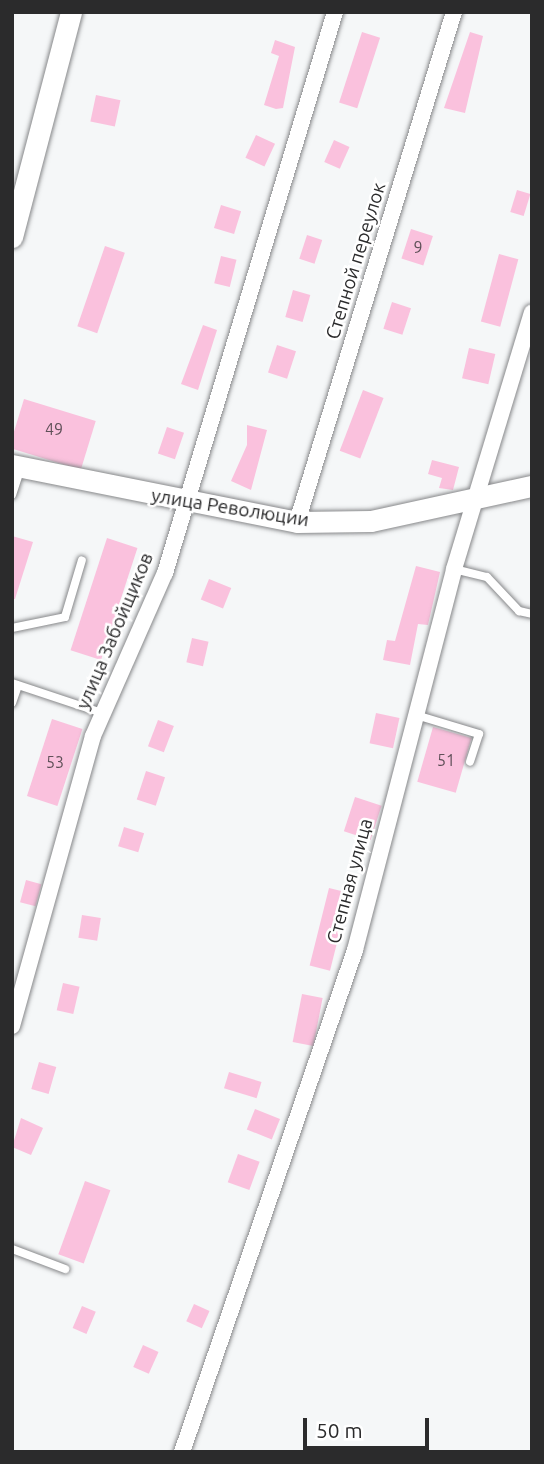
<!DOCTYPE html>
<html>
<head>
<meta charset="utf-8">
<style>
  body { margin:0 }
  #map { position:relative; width:544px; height:1464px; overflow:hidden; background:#f5f7f8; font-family:Ubuntu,sans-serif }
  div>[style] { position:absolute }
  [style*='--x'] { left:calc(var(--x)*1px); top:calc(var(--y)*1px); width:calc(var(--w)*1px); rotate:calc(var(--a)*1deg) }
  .building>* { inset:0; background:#fac1dd; transform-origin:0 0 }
  .roads { filter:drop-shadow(0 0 2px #87888a) drop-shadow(0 0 2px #87888a) }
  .lane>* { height:8px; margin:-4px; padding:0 4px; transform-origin:4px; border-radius:4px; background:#fff }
  .street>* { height:16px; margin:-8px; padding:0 8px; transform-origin:8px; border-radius:8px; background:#fff }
  .secondary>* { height:21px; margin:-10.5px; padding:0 10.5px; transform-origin:10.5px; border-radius:10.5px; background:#fff }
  span { translate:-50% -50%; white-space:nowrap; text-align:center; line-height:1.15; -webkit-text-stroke:5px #fff; paint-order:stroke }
  .number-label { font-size:16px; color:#5f5058 }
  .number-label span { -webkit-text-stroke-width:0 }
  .street-label { font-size:19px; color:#2b2b2c }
  .frame { position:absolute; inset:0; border:14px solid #2b2b2c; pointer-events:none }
  .scale { position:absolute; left:303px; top:1418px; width:126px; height:32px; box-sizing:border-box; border:4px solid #2b2b2c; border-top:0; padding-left:9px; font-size:21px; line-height:24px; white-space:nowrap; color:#2b2b2c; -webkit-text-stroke:5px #fff; paint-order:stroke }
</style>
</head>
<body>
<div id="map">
  <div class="building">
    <div style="left:362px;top:32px;width:19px;height:74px;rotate:18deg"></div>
    <div style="clip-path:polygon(470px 32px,483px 36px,465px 113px,444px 108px)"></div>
    <div style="clip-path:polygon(275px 40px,295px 47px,283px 108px,276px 109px,264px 105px,279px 56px,271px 53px)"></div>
    <div style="left:96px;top:95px;width:25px;height:27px;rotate:12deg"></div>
    <div style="left:256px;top:135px;width:21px;height:25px;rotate:25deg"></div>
    <div style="left:334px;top:140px;width:17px;height:24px;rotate:24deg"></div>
    <div style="left:517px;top:190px;width:14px;height:23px;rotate:17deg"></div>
    <div style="left:221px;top:205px;width:21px;height:24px;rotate:17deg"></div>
    <div style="left:411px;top:229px;width:23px;height:31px;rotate:18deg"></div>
    <div style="left:307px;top:235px;width:16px;height:25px;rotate:18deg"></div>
    <div style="left:105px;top:246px;width:21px;height:85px;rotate:19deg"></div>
    <div style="left:499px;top:254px;width:20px;height:70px;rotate:15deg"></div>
    <div style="left:221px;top:256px;width:16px;height:28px;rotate:14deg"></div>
    <div style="left:293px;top:290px;width:18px;height:28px;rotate:16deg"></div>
    <div style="left:392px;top:302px;width:20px;height:28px;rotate:18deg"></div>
    <div style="clip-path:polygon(203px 325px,217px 330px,198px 390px,181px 384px)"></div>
    <div style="left:277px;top:345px;width:20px;height:29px;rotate:18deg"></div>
    <div style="left:469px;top:348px;width:27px;height:31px;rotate:13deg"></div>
    <div style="left:363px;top:390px;width:22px;height:65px;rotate:21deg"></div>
    <div style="left:24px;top:399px;width:75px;height:51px;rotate:17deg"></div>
    <div style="clip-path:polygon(247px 425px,267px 430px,251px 490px,231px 481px,247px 445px)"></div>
    <div style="left:167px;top:427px;width:18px;height:28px;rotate:19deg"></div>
    <div style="clip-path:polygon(432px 460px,459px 467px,453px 490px,439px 488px,442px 478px,428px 474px)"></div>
    <div style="clip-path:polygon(12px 536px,33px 542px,15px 599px,12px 599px)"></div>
    <div style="left:107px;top:538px;width:32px;height:118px;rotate:18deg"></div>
    <div style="clip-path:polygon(416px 566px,440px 572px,428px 625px,418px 624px,410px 665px,383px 660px,387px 640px,395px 641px)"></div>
    <div style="left:209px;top:579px;width:24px;height:22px;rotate:22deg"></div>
    <div style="left:192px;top:638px;width:17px;height:25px;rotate:13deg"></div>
    <div style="left:376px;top:713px;width:24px;height:31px;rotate:12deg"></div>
    <div style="left:52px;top:719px;width:32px;height:81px;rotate:18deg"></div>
    <div style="left:158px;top:720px;width:17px;height:28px;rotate:21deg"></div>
    <div style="left:433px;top:727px;width:40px;height:57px;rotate:16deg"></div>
    <div style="left:146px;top:771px;width:20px;height:30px;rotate:18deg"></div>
    <div style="left:355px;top:797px;width:28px;height:36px;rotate:18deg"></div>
    <div style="left:124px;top:827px;width:21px;height:20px;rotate:17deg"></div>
    <div style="left:26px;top:880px;width:16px;height:23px;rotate:15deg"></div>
    <div style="left:329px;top:888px;width:21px;height:80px;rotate:14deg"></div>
    <div style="left:82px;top:915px;width:19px;height:23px;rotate:9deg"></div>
    <div style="left:63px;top:983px;width:17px;height:28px;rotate:13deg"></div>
    <div style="left:302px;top:994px;width:21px;height:49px;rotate:11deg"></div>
    <div style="left:39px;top:1062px;width:18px;height:28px;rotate:16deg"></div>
    <div style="left:229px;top:1072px;width:34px;height:17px;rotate:17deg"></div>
    <div style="left:255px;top:1109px;width:27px;height:22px;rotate:22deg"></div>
    <div style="clip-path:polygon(21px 1118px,43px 1128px,31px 1155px,12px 1147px)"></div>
    <div style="left:238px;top:1154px;width:23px;height:30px;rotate:20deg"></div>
    <div style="left:85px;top:1181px;width:27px;height:78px;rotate:20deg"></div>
    <div style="left:194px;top:1304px;width:17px;height:19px;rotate:24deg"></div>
    <div style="left:82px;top:1306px;width:15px;height:24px;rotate:23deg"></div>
    <div style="left:143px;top:1345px;width:17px;height:24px;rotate:24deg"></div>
  </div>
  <div class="roads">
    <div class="lane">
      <div style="--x:12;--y:495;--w:29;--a:-72"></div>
      <div style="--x:454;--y:569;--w:34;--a:14"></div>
      <div style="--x:487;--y:577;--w:47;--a:46.7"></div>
      <div style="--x:519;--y:611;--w:13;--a:13"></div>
      <div style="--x:12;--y:628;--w:54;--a:-11.7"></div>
      <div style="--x:65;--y:617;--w:59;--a:-73.4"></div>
      <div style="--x:12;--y:683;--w:95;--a:18.4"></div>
      <div style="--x:12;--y:703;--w:18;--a:-71"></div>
      <div style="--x:416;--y:715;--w:66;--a:16.8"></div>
      <div style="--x:479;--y:734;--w:29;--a:108"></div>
      <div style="--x:12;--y:1249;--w:57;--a:20.7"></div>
    </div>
    <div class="street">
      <div style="--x:297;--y:522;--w:534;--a:-72.89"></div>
      <div style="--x:12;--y:1026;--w:301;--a:-74.4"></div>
      <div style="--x:93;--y:736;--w:178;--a:-66.2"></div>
      <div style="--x:165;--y:573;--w:586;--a:-73.14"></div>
      <div style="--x:182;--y:1452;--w:531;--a:-70.98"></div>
      <div style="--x:355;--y:950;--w:394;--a:-75.4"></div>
      <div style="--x:454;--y:569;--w:268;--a:-73.1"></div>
    </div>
    <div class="secondary">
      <div style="--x:12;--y:237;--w:233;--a:-75.3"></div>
      <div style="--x:12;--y:465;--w:291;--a:11.3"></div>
      <div style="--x:297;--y:522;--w:74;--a:-0.8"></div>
      <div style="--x:371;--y:521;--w:165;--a:-12.3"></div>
    </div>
  </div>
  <div class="number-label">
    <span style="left:418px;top:247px">9</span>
    <span style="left:54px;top:429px">49</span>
    <span style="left:446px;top:760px">51</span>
    <span style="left:55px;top:762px">53</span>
  </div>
  <div class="street-label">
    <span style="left:356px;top:261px;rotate:-73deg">Степной переулок</span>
    <span style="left:230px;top:508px;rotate:9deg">улица Революции</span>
    <span style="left:115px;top:631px;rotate:-67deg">улица Забойщиков</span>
    <span style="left:350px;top:881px;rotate:-75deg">Степная улица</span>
  </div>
  <div class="frame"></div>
  <div class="scale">50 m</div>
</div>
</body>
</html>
